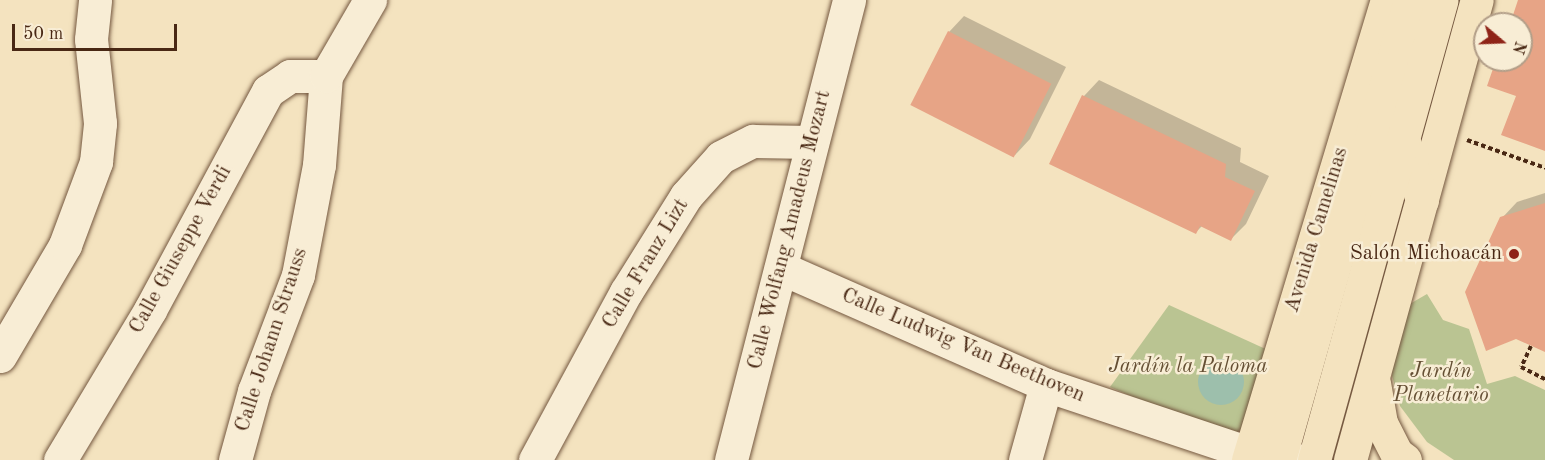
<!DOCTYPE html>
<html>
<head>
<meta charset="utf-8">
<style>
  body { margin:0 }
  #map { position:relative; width:1545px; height:460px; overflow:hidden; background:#f4e3bf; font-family:"Old Standard TT",serif }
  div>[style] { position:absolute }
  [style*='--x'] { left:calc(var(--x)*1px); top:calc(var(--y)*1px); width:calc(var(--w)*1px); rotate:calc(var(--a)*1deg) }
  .green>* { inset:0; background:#bac492 }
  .water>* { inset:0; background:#9dbfac }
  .round { border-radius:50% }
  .shadow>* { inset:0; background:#0003 }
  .building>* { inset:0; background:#e7a486; transform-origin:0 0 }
  .path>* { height:4px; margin-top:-2px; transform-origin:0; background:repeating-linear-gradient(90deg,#492814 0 4.5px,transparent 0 7.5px) }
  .roads { filter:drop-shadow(0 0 2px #74573f) drop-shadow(0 0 2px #74573f) }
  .minor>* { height:33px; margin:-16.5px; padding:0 16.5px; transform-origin:16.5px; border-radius:16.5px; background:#f8edd5 }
  .major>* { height:33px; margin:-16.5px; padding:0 16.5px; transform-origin:16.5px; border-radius:16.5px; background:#f4e3bf }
  .highway>* { height:33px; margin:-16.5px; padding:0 16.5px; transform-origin:16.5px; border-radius:16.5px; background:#f4e3bf }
  .dots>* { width:16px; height:16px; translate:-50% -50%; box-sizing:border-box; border:3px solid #f8edd5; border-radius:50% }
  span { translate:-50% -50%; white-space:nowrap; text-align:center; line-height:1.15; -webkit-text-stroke:5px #f8edd5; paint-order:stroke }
  .street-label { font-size:21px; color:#492814 }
  .poi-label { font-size:21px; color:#492814 }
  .right { translate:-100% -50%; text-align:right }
  .park-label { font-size:21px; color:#654f34; font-style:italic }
  .north { position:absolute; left:1473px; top:12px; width:60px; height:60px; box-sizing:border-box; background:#f8edd5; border:2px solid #b29e88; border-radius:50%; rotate:109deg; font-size:16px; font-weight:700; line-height:24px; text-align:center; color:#492814 }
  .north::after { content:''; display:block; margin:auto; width:21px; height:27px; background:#8f2418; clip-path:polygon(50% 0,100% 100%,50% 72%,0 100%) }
  .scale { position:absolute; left:12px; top:24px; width:165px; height:27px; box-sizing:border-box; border:3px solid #492814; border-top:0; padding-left:8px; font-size:18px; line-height:21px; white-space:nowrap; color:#492814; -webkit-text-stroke:4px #f8edd5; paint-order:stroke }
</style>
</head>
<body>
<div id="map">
  <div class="green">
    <div style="clip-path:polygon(1427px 294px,1443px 320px,1469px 329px,1487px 384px,1515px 376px,1545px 390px,1545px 460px,1454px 460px,1427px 442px,1400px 406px,1389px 364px,1408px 305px)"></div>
    <div style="clip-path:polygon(1169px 305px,1270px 351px,1250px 425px,1235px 433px,1217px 433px,1110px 387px)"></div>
  </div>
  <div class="water">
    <div class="round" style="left:1198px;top:359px;width:46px;height:46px"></div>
  </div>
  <div class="shadow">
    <div style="clip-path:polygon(964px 16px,1066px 67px,1030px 139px,1015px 155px,949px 32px)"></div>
    <div style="clip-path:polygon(1099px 80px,1241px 148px,1240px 162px,1269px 176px,1246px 224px,1231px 239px,1202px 226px,1196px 232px,1051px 163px,1084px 96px)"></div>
    <div style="clip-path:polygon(1545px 193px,1545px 351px,1502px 218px,1517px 202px)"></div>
  </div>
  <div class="building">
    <div style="clip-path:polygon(1518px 0,1545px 0,1545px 151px,1501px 135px,1516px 96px,1487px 86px,1496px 60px,1521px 60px,1521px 24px,1510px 24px)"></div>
    <div style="left:948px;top:31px;width:116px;height:83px;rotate:27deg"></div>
    <div style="clip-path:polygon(1082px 95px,1226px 164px,1225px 177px,1255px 191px,1231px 241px,1200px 226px,1196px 234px,1049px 164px)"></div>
    <div style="clip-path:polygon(1545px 203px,1545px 352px,1516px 339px,1486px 351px,1465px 292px,1500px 217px)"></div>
  </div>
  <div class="path">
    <div style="--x:1467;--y:140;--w:83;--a:19.7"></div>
    <div style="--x:1531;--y:346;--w:23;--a:115"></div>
    <div style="--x:1521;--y:367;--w:27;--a:27"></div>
  </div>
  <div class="roads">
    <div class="minor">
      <div style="--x:781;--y:268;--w:290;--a:23.8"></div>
      <div style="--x:1046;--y:385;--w:214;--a:18.5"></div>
      <div style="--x:1249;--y:453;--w:49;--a:8.3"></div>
      <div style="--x:0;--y:356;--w:129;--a:-59.6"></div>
      <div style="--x:65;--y:245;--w:89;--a:-69.5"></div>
      <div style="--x:96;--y:162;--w:39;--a:-84"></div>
      <div style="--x:100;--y:123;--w:84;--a:-96.1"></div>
      <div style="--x:91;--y:39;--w:39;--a:-84"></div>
      <div style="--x:60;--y:460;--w:175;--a:-59"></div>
      <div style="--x:150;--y:310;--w:249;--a:-61.7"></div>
      <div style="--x:268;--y:91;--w:27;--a:-34"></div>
      <div style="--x:290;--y:76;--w:36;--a:0"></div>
      <div style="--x:235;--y:460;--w:72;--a:-74.6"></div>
      <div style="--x:254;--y:391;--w:124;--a:-69.2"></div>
      <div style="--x:298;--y:275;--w:112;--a:-79.2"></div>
      <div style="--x:319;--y:165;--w:89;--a:-85.5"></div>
      <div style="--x:326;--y:76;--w:88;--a:-59.9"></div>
      <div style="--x:535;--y:460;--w:191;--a:-61.6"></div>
      <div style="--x:626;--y:292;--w:113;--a:-58"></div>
      <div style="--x:686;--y:196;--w:52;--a:-48.1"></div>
      <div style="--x:721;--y:157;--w:36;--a:-27"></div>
      <div style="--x:753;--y:141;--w:59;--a:1"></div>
      <div style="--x:731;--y:460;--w:475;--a:-75.6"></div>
      <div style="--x:1025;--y:460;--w:78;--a:-74.4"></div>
    </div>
    <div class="major">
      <div style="--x:1374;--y:383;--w:41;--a:80.1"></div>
      <div style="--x:1381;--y:423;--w:35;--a:63"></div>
      <div style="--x:1397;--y:454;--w:10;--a:37"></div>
      <div style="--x:1248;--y:460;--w:481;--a:-73.2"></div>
      <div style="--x:1350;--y:460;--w:477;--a:-74.6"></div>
    </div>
    <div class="highway">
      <div style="--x:1404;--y:142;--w:61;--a:72.8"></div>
      <div style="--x:1279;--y:460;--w:478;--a:-74.1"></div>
      <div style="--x:1314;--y:460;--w:477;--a:-74.5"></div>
    </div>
  </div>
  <div class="dots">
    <div style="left:1514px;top:254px;background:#8f2418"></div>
  </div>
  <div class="street-label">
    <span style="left:790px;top:230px;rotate:-76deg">Calle Wolfang Amadeus Mozart</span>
    <span style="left:1317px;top:230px;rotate:-73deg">Avenida Camelinas</span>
    <span style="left:181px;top:250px;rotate:-61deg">Calle Giuseppe Verdi</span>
    <span style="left:646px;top:264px;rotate:-59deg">Calle Franz Lizt</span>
    <span style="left:272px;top:340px;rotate:-72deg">Calle Johann Strauss</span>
    <span style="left:963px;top:346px;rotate:23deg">Calle Ludwig Van Beethoven</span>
  </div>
  <div class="poi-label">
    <span class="right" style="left:1502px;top:254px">Salón Michoacán</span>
  </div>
  <div class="park-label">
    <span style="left:1188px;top:367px">Jardín la Paloma</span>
    <span style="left:1441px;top:384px">Jardín<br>Planetario</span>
  </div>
  <div class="north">N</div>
  <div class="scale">50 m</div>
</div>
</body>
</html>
